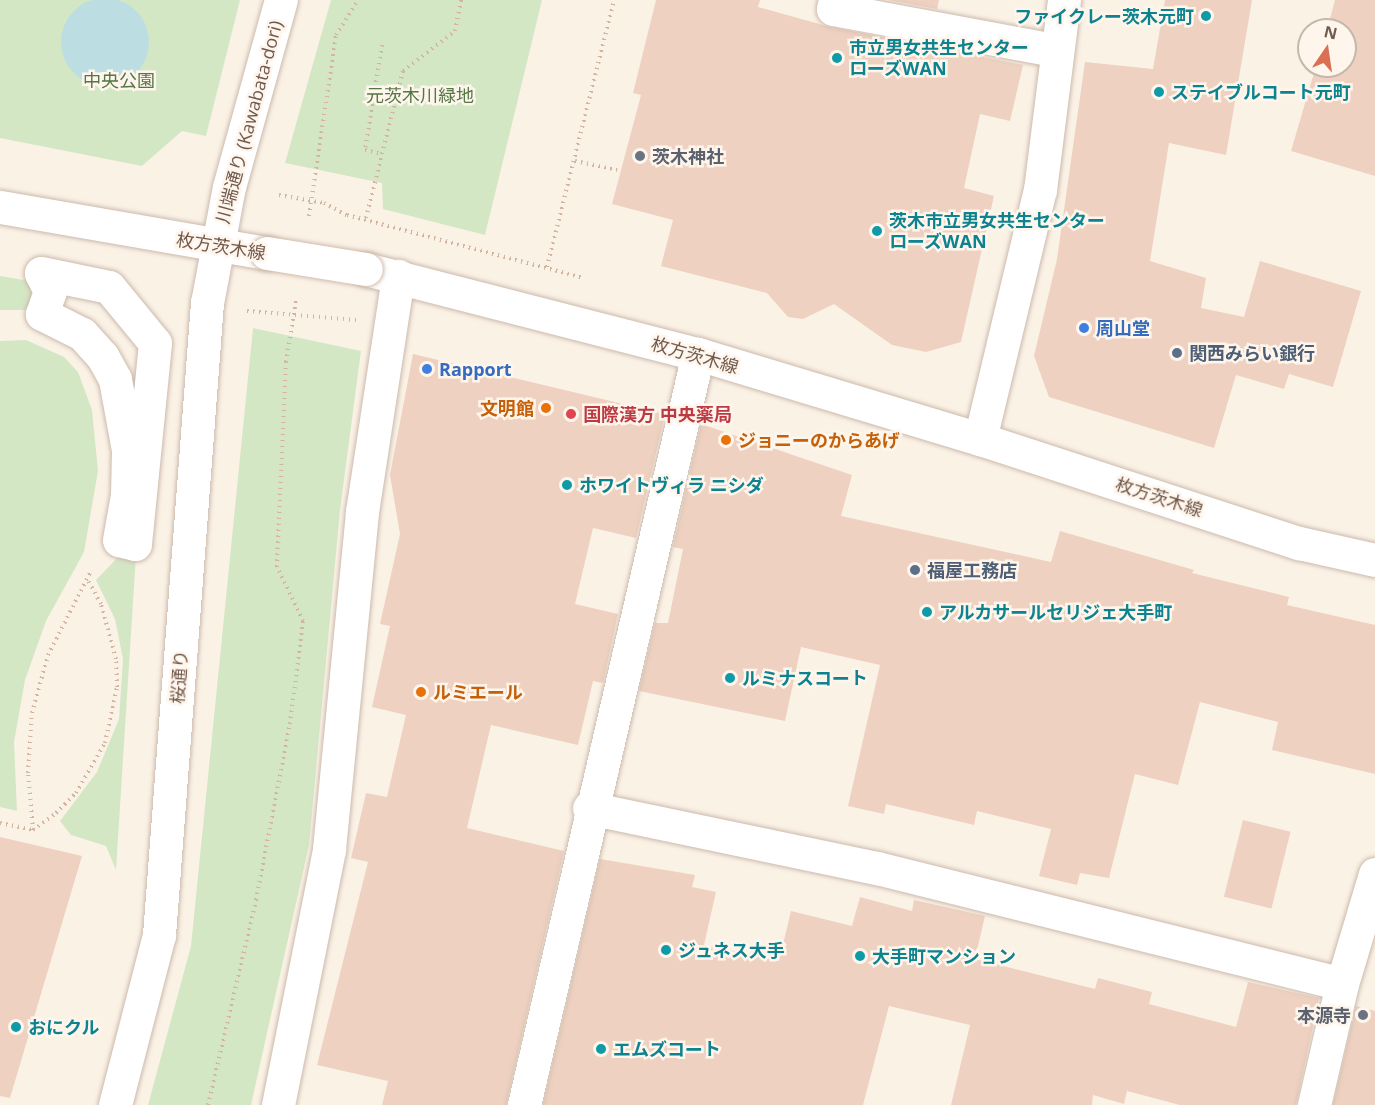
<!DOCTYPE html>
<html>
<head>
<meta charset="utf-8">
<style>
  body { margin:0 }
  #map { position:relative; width:1375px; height:1105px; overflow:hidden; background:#fbf2e6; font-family:"Open Sans","Noto Sans JP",sans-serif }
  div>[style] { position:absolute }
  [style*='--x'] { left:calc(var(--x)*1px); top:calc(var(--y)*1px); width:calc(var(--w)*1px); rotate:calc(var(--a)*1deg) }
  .green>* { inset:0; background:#d4e7c5 }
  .water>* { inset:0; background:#bcdee3 }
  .round { border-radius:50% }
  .building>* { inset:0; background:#eed1c0; transform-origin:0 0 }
  .path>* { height:4px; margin-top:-2px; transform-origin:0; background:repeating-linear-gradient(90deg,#d3b4a3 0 1.5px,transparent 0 6px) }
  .roads { filter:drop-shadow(0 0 2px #ccbaad) drop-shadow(0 0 2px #ccbaad) }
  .street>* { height:33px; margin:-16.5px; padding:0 16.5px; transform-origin:16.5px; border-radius:16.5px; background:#fff }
  .secondary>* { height:33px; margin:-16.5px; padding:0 16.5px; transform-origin:16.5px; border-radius:16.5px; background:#fff }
  .path-bridge>* { height:4px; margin-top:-2px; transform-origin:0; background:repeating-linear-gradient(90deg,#d3b4a3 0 1.5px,transparent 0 6px) }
  .bridges { filter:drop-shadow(0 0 2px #d0bcae) drop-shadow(0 0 2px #d0bcae) }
  .secondary-bridge>* { height:33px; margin:-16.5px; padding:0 16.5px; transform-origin:16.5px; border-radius:16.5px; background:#fff }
  .dots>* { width:16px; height:16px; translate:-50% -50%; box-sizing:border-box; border:3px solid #fef6ec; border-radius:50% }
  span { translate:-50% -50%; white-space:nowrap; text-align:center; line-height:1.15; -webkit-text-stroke:5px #fef6ec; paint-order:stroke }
  .culture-label { font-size:18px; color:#0d838f; font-weight:700 }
  .right { translate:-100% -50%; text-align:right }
  .left { translate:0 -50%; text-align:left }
  .park-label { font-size:18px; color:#557745 }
  .street-label { font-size:18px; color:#72594d }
  .worship-label { font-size:18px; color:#5b616d; font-weight:700 }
  .shop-label { font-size:18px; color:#366cbe; font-weight:700 }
  .service-label { font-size:18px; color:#4e5e75; font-weight:700 }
  .food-label { font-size:18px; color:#c56008; font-weight:700 }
  .health-label { font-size:18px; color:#be3a42; font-weight:700 }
  .north { position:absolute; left:1297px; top:18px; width:60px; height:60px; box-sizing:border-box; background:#fef6ec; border:2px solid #c6b7ac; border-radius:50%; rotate:13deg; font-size:16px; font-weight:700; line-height:24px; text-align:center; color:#72594d }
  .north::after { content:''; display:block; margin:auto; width:21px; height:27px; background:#db6f54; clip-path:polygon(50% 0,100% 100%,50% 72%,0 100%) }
</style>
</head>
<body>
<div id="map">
  <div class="green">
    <div style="clip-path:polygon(0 0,240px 0,206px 136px,182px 131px,142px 166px,0 138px)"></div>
    <div style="clip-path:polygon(331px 0,542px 0,485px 235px,383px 209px,382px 183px,285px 163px)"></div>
    <div style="clip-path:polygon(0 276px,35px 282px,30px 310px,0 310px)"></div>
    <div style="clip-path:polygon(253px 328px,361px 351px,340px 510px,309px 845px,251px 1105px,148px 1105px,191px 946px)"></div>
    <div style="clip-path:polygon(26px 340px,64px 357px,78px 372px,92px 410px,98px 471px,84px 552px,46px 621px,25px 680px,14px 742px,17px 811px,0 807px,0 341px)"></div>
    <div style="clip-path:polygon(126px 549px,136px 555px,116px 870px,106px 846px,71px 835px,60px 821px,97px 772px,119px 719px,123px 659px,115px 619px,96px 580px)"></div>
  </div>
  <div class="water">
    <div class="round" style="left:61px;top:-2px;width:88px;height:88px"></div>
  </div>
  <div class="building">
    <div style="clip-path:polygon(656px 0,760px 0,758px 7px,830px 27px,1023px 65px,1010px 121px,980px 114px,964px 188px,994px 196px,961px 342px,926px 352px,892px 345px,834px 304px,803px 319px,788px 317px,767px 293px,661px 266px,673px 220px,612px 204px,641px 95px,633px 93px)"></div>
    <div style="clip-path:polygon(888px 0,939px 0,937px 9px)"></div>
    <div style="clip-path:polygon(1165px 0,1252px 0,1226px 155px,1169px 143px,1150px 261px,1206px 278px,1201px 308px,1244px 317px,1260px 261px,1361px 291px,1333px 387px,1289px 374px,1284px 389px,1236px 375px,1214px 448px,1049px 397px,1034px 356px,1057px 259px,1085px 62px,1153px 69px)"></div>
    <div style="clip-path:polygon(1335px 0,1375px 0,1375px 176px,1291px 151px,1316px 66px,1345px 66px,1345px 30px,1327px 30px)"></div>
    <div style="clip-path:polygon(413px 354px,665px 414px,636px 538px,593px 528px,575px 604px,618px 614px,603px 683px,593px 681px,578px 745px,491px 725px,467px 828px,564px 851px,506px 1105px,382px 1105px,388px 1081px,317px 1065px,368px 862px,351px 858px,366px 793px,387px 797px,406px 715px,372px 707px,390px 626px,380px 624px,400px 534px,390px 475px)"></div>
    <div style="clip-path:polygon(701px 424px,852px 475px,841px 516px,1051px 562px,1060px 531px,1194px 570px,1192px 573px,1289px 597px,1287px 605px,1375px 625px,1375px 774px,1272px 750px,1278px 722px,1200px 702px,1178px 785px,1135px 774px,1109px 878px,1080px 873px,1077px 885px,1039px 876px,1051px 829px,977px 811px,974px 825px,886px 804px,884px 814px,848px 806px,880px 665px,801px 647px,785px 721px,639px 691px,655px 623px,668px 623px,683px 549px,673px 547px)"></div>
    <div style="left:1243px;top:820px;width:49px;height:79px;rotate:14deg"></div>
    <div style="clip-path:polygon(0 837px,82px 856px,10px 1098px,0 1096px)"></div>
    <div style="clip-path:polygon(600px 859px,695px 875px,692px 887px,716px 892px,704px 945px,779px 961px,791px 911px,852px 926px,860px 897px,912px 911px,914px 900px,985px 916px,975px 959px,1095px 989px,1098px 978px,1152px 992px,1149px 1004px,1236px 1027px,1248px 982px,1319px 998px,1296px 1105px,1180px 1105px,1127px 1091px,1124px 1104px,1093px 1095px,1092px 1105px,951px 1105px,970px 1025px,889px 1006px,863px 1105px,543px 1105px)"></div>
    <div style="clip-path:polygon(1356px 1006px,1375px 1011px,1375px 1105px,1333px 1105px)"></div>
  </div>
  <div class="path">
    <div style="--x:382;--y:45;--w:106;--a:99.2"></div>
    <div style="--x:365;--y:150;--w:17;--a:13"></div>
    <div style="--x:575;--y:161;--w:43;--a:12.1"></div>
    <div style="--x:347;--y:215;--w:245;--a:14.9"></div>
    <div style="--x:309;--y:216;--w:183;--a:-81.5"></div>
    <div style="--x:336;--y:35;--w:41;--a:-57.8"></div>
    <div style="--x:366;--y:218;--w:152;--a:-75.9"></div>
    <div style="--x:403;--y:71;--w:66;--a:-37.6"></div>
    <div style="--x:455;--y:31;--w:32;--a:-79"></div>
    <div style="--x:547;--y:267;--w:275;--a:-75.9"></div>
    <div style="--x:0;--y:823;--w:34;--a:12"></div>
    <div style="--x:33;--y:830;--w:29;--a:-36"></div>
    <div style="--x:56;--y:813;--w:28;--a:-45"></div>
    <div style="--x:76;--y:793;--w:58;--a:-59.9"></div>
    <div style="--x:105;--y:743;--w:57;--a:-77.9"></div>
    <div style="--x:117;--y:687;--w:28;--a:-92"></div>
    <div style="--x:116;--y:659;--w:57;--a:-105.3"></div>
    <div style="--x:101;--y:604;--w:29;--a:-119"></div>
    <div style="--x:33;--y:830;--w:57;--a:-95"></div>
    <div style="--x:28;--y:773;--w:60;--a:-86.2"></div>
    <div style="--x:32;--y:713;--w:60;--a:-74.6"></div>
    <div style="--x:48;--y:655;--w:94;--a:-62.9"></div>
    <div style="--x:208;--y:1105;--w:211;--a:-76.8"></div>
    <div style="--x:256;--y:900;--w:179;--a:-79.1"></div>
    <div style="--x:290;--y:724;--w:104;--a:-82.8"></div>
    <div style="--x:303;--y:621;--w:60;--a:-115.7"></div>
    <div style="--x:277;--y:567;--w:205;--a:-87.5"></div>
    <div style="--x:286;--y:362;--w:63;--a:-80.8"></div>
  </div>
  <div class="roads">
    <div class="street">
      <div style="--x:835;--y:0;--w:9;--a:103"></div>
      <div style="--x:833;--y:9;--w:226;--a:10.5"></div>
      <div style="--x:41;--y:273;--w:69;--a:11.6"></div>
      <div style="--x:109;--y:287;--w:72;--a:50.6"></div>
      <div style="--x:155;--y:343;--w:202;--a:95.7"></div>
      <div style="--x:135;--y:544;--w:16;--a:-166"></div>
      <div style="--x:119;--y:540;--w:46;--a:-79.9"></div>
      <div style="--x:127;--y:495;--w:45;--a:-88.7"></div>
      <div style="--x:128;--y:450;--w:72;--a:-100.4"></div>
      <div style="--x:115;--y:379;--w:26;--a:-119"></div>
      <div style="--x:102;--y:356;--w:30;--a:-132"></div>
      <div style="--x:82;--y:334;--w:45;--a:-153.4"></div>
      <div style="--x:42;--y:314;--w:24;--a:-71"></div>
      <div style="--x:50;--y:291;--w:20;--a:-117"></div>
      <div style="--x:980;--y:439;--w:256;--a:-76.5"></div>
      <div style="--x:1040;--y:190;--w:192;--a:-82.8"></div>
      <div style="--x:589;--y:808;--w:294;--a:11.8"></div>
      <div style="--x:877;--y:868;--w:479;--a:14"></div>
      <div style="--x:278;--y:1105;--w:261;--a:-78.7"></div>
      <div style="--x:329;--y:849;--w:339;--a:-84.4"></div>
      <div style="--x:362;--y:512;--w:239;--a:-81.3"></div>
      <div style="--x:524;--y:1105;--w:771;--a:-76.96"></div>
      <div style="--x:1314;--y:1105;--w:124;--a:-77"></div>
      <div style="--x:1342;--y:984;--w:115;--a:-73.3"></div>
    </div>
    <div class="secondary">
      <div style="--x:0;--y:207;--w:271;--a:9.8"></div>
      <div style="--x:366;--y:269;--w:343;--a:14.4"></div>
      <div style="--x:698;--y:354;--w:295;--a:16.8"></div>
      <div style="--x:980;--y:439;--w:336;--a:18.1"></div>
      <div style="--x:1299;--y:543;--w:78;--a:12.6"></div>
      <div style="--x:115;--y:1105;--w:176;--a:-75.5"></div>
      <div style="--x:159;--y:935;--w:634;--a:-85.66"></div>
      <div style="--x:207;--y:303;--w:118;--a:-79.3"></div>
      <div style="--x:229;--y:187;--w:194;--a:-74.5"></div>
    </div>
  </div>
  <div class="path-bridge">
    <div style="--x:279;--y:195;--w:46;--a:10.1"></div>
    <div style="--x:324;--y:203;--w:26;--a:28"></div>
    <div style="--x:247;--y:311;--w:110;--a:4.7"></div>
  </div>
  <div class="bridges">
    <div class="secondary-bridge">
      <div style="--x:267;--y:253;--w:100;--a:9.2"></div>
    </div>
  </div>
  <div class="dots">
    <div style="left:1206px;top:16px;background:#0f9aa8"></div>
    <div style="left:837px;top:58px;background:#0f9aa8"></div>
    <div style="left:1159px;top:92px;background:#0f9aa8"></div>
    <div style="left:640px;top:156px;background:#6b7280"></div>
    <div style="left:877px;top:231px;background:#0f9aa8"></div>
    <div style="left:1084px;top:328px;background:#3f7fe0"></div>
    <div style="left:1177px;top:353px;background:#5c6f8a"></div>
    <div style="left:427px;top:369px;background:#3f7fe0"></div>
    <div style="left:546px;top:408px;background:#e8710a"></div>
    <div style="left:571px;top:414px;background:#e0444e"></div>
    <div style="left:726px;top:440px;background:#e8710a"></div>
    <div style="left:567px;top:485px;background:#0f9aa8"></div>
    <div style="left:915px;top:570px;background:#5c6f8a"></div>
    <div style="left:927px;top:612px;background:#0f9aa8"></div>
    <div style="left:730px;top:678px;background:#0f9aa8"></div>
    <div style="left:421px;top:692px;background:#e8710a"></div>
    <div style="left:666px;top:950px;background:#0f9aa8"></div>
    <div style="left:860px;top:956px;background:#0f9aa8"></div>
    <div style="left:1363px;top:1015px;background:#6b7280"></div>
    <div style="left:16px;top:1027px;background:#0f9aa8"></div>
    <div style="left:601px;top:1049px;background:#0f9aa8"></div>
  </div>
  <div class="culture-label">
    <span class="right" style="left:1194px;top:16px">ファイクレー茨木元町</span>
    <span class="left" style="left:849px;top:58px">市立男女共生センター<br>ローズWAN</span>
    <span class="left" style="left:1171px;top:92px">ステイブルコート元町</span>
    <span class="left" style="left:889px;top:231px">茨木市立男女共生センター<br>ローズWAN</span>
    <span class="left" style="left:579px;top:485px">ホワイトヴィラ ニシダ</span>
    <span class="left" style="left:939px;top:612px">アルカサールセリジェ大手町</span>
    <span class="left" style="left:742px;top:678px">ルミナスコート</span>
    <span class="left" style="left:678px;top:950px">ジュネス大手</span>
    <span class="left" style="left:872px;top:956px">大手町マンション</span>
    <span class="left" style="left:28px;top:1027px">おにクル</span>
    <span class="left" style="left:613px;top:1049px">エムズコート</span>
  </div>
  <div class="park-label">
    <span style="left:119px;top:80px">中央公園</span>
    <span style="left:420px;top:95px">元茨木川緑地</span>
  </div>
  <div class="street-label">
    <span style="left:249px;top:122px;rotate:-75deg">川端通り (Kawabata-dori)</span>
    <span style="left:221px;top:246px;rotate:9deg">枚方茨木線</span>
    <span style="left:695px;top:355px;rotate:16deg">枚方茨木線</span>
    <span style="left:1159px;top:497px;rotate:18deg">枚方茨木線</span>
    <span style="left:179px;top:677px;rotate:-86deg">桜通り</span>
  </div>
  <div class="worship-label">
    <span class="left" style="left:652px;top:156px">茨木神社</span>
    <span class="right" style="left:1351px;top:1015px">本源寺</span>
  </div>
  <div class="shop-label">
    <span class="left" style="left:1096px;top:328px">周山堂</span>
    <span class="left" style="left:439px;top:369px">Rapport</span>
  </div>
  <div class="service-label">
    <span class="left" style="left:1189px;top:353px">関西みらい銀行</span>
    <span class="left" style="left:927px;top:570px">福屋工務店</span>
  </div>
  <div class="food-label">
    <span class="right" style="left:534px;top:408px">文明館</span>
    <span class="left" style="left:738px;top:440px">ジョニーのからあげ</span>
    <span class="left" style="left:433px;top:692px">ルミエール</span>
  </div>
  <div class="health-label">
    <span class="left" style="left:583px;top:414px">国際漢方 中央薬局</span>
  </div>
  <div class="north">N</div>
</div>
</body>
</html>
